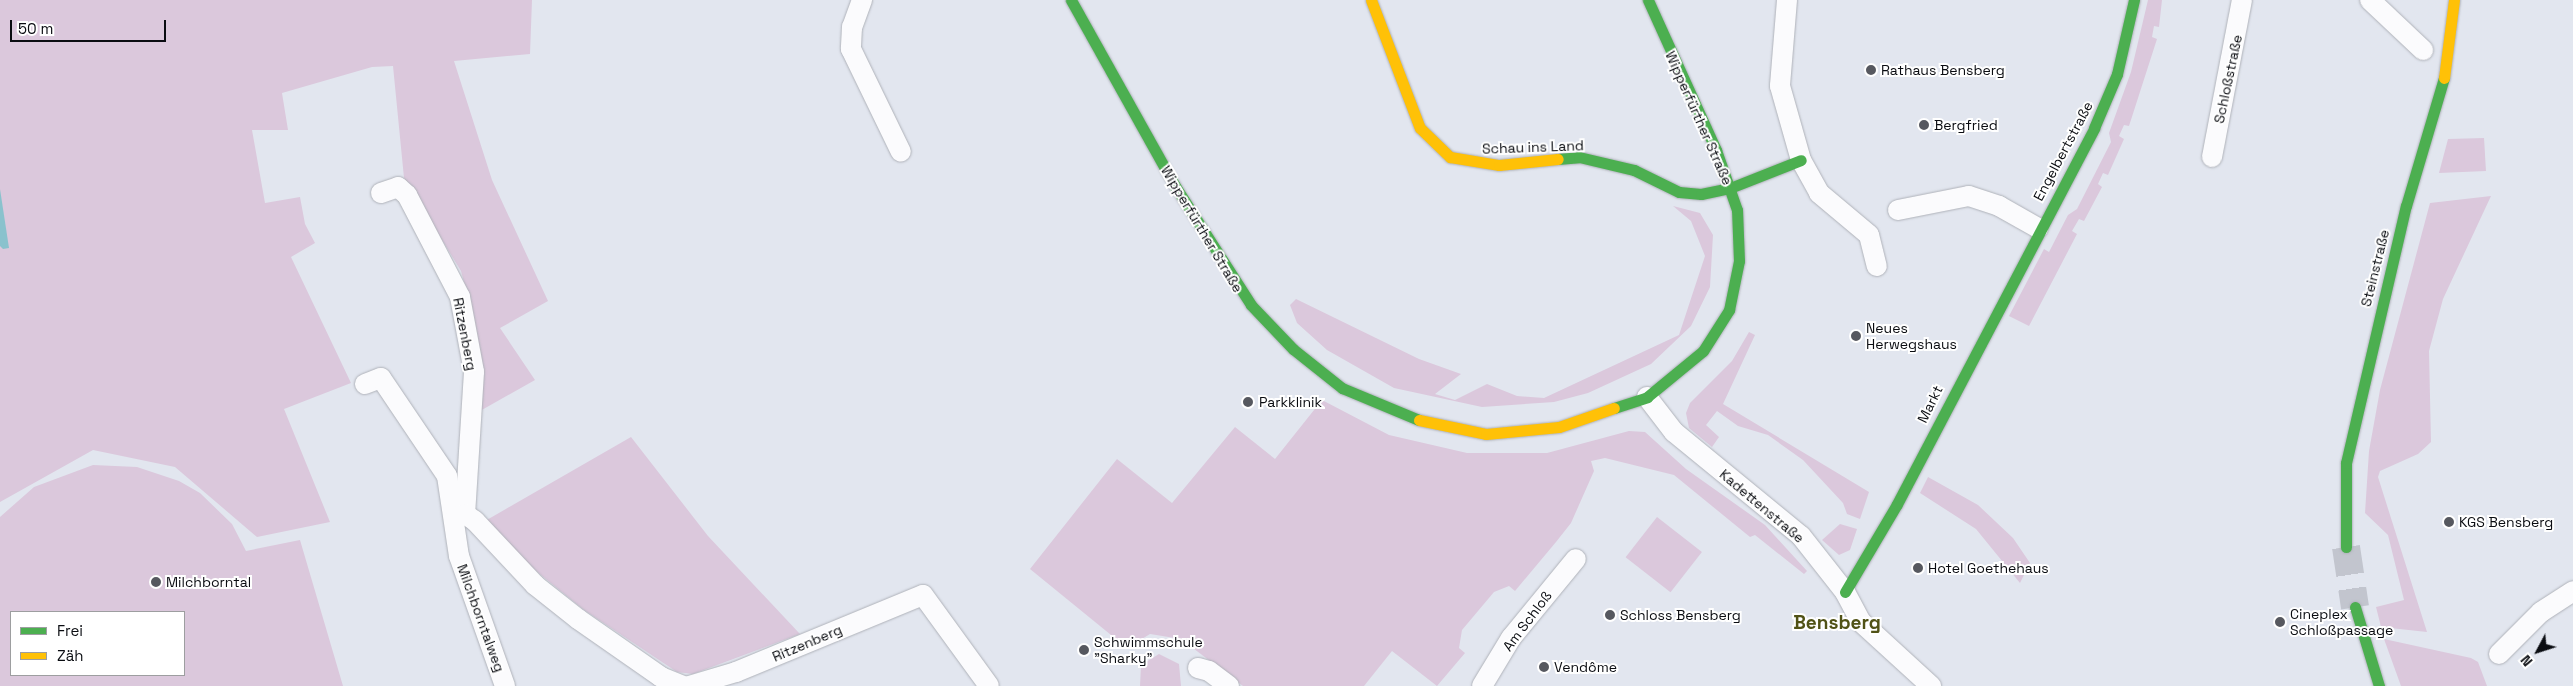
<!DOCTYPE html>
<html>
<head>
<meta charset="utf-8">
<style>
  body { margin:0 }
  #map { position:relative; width:2573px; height:686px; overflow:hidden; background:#e2e6ef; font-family:"Space Grotesk",sans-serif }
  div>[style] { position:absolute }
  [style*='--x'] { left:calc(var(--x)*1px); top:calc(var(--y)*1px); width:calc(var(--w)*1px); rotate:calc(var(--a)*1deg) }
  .green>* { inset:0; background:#dbc8dc; transform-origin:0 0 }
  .water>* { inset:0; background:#8ac2cd }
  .secondary-tunnel>* { height:28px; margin-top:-14px; transform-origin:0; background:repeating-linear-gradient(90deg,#c2c5ce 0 28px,transparent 0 42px) }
  .roads { filter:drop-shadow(0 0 1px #afb2b9) drop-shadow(0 0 1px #afb2b9) }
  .street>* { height:20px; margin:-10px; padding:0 10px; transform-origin:10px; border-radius:10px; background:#fbfbfd }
  .fast>* { height:11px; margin:-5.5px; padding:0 5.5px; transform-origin:5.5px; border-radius:5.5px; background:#4caf50 }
  .slow>* { height:11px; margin:-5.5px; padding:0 5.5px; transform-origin:5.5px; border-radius:5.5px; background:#ffc107 }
  .dots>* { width:14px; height:14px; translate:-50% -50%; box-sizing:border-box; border:2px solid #fff; border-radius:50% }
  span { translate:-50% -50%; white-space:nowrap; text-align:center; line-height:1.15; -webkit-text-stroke:4px #fff; paint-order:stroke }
  .poi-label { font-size:14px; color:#0a0c11 }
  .left { translate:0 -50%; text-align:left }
  .street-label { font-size:14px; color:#0a0c11 }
  .district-label { font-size:19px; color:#505216; font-weight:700 }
  .legend { position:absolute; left:10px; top:611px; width:175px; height:65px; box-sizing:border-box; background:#fff; border:1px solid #9d9ea0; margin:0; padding:6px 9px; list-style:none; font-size:15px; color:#0a0c11 }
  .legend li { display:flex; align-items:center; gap:10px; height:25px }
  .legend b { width:25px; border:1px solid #9d9ea0 }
  .north { position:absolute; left:2513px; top:626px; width:50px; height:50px; -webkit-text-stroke:4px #fff; paint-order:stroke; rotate:230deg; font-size:14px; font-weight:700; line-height:20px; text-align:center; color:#0a0c11 }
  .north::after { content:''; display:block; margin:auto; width:18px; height:22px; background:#0a0c11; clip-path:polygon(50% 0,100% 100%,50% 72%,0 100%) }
  .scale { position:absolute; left:10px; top:20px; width:156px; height:22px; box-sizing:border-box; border:2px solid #0a0c11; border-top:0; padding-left:6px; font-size:15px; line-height:18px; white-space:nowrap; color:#0a0c11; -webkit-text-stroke:4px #fff; paint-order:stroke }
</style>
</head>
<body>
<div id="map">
  <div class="green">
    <div style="clip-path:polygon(0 0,532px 0,530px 54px,454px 61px,492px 180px,548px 301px,500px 328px,535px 380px,480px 411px,471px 308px,461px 271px,404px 178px,393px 66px,372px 67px,282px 93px,288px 130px,252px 130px,265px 203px,300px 197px,305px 224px,315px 243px,291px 257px,351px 383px,284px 409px,330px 522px,257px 537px,175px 467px,93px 450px,0 502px)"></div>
    <div style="clip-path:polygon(2148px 0,2162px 0,2159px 27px,2154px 26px,2152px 37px,2157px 39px,2129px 126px,2124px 125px,2119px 136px,2124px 139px,2108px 175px,2103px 173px,2098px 184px,2102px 187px,2084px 221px,2079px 219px,2072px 231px,2077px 234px,2029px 326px,2009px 316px,2044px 249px,2049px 252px,2068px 215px,2077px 209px,2111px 142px,2109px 133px,2131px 72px)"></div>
    <div style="clip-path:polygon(2484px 138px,2486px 171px,2439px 173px,2448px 139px)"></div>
    <div style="clip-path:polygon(2491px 196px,2443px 299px,2429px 351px,2431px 442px,2418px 454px,2380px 471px,2378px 477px,2427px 632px,2381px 627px,2376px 607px,2404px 600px,2388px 535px,2365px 513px,2369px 451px,2380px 390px,2430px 203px)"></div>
    <div style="clip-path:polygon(1673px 206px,1700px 213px,1713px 235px,1710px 287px,1691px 326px,1651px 364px,1588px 393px,1554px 402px,1482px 407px,1394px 388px,1327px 350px,1297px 323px,1290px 305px,1296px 299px,1419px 359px,1461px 374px,1435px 394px,1455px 400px,1487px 384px,1517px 396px,1544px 398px,1679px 335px,1705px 256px,1691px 221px)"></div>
    <div style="clip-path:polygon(1749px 332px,1755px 335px,1723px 404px,1869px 492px,1860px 519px,1847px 514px,1843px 503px,1803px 460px,1768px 435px,1738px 426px,1717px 411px,1706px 425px,1719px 437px,1712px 447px,1689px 428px,1686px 413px,1690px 403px,1732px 361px)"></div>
    <div style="clip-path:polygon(1322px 400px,1389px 435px,1467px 453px,1547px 453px,1629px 431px,1645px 432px,1686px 469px,1765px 525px,1807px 571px,1804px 574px,1755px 535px,1750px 537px,1674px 475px,1605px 458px,1591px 461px,1594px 471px,1571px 523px,1556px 542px,1515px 591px,1509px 586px,1494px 592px,1462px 630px,1459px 648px,1465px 653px,1437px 686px,1392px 651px,1364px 686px,1243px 686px,1181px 639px,1150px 634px,1127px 648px,1030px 569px,1117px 459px,1172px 503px,1235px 427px,1275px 459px)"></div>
    <div style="clip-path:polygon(631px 437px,708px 536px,800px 634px,693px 674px,677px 672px,584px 610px,531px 567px,485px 521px)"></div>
    <div style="clip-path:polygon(evenodd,93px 465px,137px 467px,179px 481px,200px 493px,232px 524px,246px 551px,300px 540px,343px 686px,0 686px,0 517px,34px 487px,93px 465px,11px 612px,184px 612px,184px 675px,11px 675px,11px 612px)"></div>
    <div style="clip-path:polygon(1928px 477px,1978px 505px,2013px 538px,2030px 563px,2020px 583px,1976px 529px,1920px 493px)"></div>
    <div style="left:1657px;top:517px;width:57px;height:51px;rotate:38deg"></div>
    <div style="clip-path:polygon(1840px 524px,1857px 529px,1850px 550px,1839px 555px,1822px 540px)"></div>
    <div style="clip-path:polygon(2384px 639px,2471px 658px,2478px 662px,2487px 686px,2401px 686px)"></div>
    <div style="clip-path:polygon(1159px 654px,1179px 664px,1181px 686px,1140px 686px,1141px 665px)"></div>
  </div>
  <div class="water">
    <div style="clip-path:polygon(0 189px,9px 248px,3px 249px,0 246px)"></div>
  </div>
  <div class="secondary-tunnel">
    <div style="--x:2346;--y:547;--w:61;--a:81.5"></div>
  </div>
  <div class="roads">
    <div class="street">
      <div style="--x:862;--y:0;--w:29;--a:110"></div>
      <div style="--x:852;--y:27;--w:22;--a:93"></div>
      <div style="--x:851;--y:49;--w:114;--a:64.1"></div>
      <div style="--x:1787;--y:0;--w:86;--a:94.7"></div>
      <div style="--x:1780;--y:86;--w:77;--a:74.2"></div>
      <div style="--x:1801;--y:160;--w:38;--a:61"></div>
      <div style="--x:1819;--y:193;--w:65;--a:40"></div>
      <div style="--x:1869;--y:235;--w:32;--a:76"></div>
      <div style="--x:2370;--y:0;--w:73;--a:43.3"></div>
      <div style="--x:2212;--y:157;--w:160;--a:-79.2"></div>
      <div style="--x:381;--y:193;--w:18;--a:-19"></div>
      <div style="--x:398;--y:187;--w:12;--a:42"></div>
      <div style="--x:407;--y:195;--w:115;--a:62.5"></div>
      <div style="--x:460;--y:297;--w:76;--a:79.4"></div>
      <div style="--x:474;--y:372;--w:142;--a:93.6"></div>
      <div style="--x:1898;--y:210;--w:72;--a:-11.2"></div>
      <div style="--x:1969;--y:196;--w:32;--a:18"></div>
      <div style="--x:1999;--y:206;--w:45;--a:29.4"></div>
      <div style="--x:365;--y:384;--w:17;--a:-21"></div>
      <div style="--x:381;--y:378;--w:118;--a:56"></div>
      <div style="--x:447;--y:476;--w:81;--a:81.5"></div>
      <div style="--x:459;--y:556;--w:138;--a:70.5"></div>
      <div style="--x:1647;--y:397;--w:44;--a:52.4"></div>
      <div style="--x:1674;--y:432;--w:164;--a:39.3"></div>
      <div style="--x:1801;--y:536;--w:71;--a:51.8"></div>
      <div style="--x:1845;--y:592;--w:34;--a:62"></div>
      <div style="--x:1861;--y:622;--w:95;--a:42.4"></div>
      <div style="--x:456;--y:517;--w:9;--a:-18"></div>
      <div style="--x:465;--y:514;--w:12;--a:35"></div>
      <div style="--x:475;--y:521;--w:88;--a:46.8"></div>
      <div style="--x:535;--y:585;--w:55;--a:38.3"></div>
      <div style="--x:578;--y:619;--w:101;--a:34.9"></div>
      <div style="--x:661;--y:677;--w:24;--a:22"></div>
      <div style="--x:2499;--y:654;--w:59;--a:-45"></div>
      <div style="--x:2541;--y:612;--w:38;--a:-33"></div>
      <div style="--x:1198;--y:668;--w:11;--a:15"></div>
      <div style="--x:1209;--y:671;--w:25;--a:37"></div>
      <div style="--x:689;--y:686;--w:49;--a:-16.6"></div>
      <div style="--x:736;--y:672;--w:202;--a:-22.4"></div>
      <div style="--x:923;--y:595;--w:112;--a:54"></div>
      <div style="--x:1482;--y:686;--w:56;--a:-58.9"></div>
      <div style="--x:1511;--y:638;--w:102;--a:-50.6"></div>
    </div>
    <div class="fast">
      <div style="--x:1071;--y:0;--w:213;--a:60.8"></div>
      <div style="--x:1175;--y:186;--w:141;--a:57.4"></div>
      <div style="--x:1251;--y:305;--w:61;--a:46.3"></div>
      <div style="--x:1293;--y:349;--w:63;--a:38.5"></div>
      <div style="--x:1342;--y:388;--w:83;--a:22.6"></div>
      <div style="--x:1558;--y:159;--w:21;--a:-5"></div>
      <div style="--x:1579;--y:157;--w:57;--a:13.3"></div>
      <div style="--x:1634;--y:170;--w:50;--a:26.1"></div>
      <div style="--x:1679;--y:192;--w:22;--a:5"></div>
      <div style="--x:1701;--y:194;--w:30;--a:-12"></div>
      <div style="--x:1730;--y:188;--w:76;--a:-21.5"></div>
      <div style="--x:1614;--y:408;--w:35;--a:-18"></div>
      <div style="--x:1647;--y:397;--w:72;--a:-39.4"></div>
      <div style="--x:1703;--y:351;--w:49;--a:-57.6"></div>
      <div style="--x:1729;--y:310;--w:50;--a:-78.5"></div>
      <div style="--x:1739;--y:261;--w:51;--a:-92.2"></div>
      <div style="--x:1737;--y:210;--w:64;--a:-109.3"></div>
      <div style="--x:1716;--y:150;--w:165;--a:-114.4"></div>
      <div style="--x:2346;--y:547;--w:84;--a:-90"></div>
      <div style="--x:2346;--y:463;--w:264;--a:-76.9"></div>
      <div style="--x:2406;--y:206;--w:134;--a:-73.5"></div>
      <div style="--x:1845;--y:592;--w:102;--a:-59.4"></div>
      <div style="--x:1897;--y:504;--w:424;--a:-62.3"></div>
      <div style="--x:2094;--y:128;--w:59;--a:-66.9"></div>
      <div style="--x:2117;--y:74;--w:76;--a:-77.1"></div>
      <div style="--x:2355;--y:607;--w:83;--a:73.1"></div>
    </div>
    <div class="slow">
      <div style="--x:1371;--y:0;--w:137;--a:69.1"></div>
      <div style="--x:1420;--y:128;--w:42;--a:44"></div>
      <div style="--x:1450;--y:157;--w:50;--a:9.3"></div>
      <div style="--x:1499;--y:165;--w:59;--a:-5.8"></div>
      <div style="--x:2444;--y:78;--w:79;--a:-82.7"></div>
      <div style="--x:1419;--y:420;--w:68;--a:11.8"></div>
      <div style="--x:1486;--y:434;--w:73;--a:-5.5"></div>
      <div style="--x:1559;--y:427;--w:58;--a:-19.1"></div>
    </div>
  </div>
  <div class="dots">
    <div style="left:1871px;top:70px;background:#56585f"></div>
    <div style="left:1924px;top:125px;background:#56585f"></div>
    <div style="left:1856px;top:336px;background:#56585f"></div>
    <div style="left:1248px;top:402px;background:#56585f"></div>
    <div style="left:2449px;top:522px;background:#56585f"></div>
    <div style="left:1918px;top:568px;background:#56585f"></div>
    <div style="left:156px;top:582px;background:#56585f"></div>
    <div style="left:1610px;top:615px;background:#56585f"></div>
    <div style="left:2280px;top:622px;background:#56585f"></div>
    <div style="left:1084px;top:650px;background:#56585f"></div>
    <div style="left:1544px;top:667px;background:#56585f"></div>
  </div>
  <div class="poi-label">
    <span class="left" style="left:1881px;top:70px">Rathaus Bensberg</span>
    <span class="left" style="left:1934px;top:125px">Bergfried</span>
    <span class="left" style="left:1866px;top:336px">Neues<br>Herwegshaus</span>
    <span class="left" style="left:1259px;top:402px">Parkklinik</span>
    <span class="left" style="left:2459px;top:522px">KGS Bensberg</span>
    <span class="left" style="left:1928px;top:568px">Hotel Goethehaus</span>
    <span class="left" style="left:166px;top:582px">Milchborntal</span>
    <span class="left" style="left:2290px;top:622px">Cineplex<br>Schloßpassage</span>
    <span class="left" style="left:1620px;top:615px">Schloss Bensberg</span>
    <span class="left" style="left:1094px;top:650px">Schwimmschule<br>"Sharky"</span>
    <span class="left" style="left:1554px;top:667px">Vendôme</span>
  </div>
  <div class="street-label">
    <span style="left:2228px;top:79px;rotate:-78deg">Schloßstraße</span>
    <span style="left:1699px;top:118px;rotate:66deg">Wipperfürther Straße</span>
    <span style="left:1533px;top:147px;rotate:-2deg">Schau ins Land</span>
    <span style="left:2063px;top:151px;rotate:-62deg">Engelbertstraße</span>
    <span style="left:1202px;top:229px;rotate:59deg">Wipperfürther Straße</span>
    <span style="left:2375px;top:268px;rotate:-76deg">Steinstraße</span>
    <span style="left:465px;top:334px;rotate:79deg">Ritzenberg</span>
    <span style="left:1930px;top:404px;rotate:-64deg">Markt</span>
    <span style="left:1762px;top:506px;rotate:40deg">Kadettenstraße</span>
    <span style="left:481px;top:618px;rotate:70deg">Milchborntalweg</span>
    <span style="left:1527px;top:621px;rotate:-53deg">Am Schloß</span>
    <span style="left:807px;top:643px;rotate:-23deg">Ritzenberg</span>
  </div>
  <div class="district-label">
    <span style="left:1837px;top:623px">Bensberg</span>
  </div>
  <ul class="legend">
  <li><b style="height:6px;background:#4caf50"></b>Frei</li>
  <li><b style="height:6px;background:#ffc107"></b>Zäh</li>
  </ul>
  <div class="north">N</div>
  <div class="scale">50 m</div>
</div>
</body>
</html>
